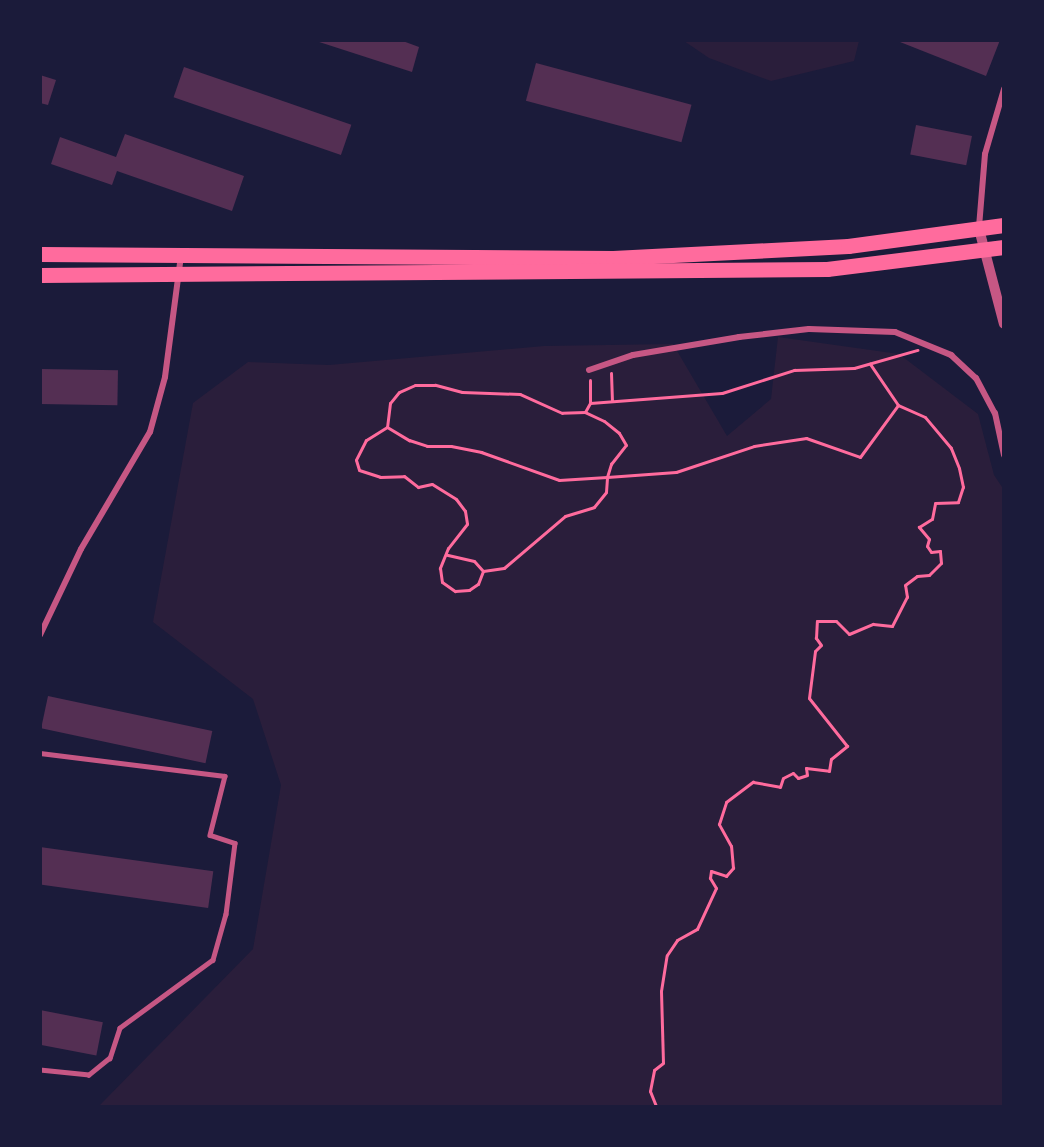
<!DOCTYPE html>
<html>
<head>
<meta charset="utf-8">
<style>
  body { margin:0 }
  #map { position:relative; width:1044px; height:1147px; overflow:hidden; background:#1b1b3a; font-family:Ubuntu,sans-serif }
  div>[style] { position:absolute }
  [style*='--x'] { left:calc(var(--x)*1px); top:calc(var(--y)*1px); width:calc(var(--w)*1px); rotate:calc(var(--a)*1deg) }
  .green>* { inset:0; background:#2a1e3b }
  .building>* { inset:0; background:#542f53; transform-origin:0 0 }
  .path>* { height:3px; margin:-1.5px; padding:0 1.5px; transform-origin:1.5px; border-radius:1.5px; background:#ff6b9d }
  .service>* { height:4.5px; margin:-2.25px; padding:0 2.25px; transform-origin:2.25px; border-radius:2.25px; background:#c65784 }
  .minor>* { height:6px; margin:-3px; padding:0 3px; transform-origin:3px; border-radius:3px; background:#c65784 }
  .tertiary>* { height:10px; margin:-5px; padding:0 5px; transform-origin:5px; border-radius:5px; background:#c65784 }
  .primary>* { height:15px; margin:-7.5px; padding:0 7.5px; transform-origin:7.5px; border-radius:7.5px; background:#ff6b9d }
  span { translate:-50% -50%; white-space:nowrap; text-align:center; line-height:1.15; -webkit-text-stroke:4.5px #1b1b3a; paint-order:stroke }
  .frame { position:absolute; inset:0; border:42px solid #1b1b3a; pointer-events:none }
</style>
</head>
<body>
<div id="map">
  <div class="green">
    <div style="clip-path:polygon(684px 41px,859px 41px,854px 61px,771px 81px,709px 58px)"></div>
    <div style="clip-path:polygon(778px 337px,899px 354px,978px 414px,994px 475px,1004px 490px,1003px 1106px,99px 1106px,253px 949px,281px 785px,253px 699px,153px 622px,193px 403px,248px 362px,329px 365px,544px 346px,673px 344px,727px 436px,771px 399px)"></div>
  </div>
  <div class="building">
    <div style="clip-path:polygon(313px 40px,400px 40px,419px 47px,412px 72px)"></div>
    <div style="clip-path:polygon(895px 40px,1000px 40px,986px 76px)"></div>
    <div style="left:536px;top:63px;width:161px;height:39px;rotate:15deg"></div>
    <div style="left:184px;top:67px;width:177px;height:32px;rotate:19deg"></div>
    <div style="clip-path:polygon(40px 75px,56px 80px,48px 105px,40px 103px)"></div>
    <div style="left:916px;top:125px;width:57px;height:30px;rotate:11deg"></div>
    <div style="clip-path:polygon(125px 134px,244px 176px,232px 211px,117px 171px,112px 185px,51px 164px,60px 137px,116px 157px)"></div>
    <div style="left:40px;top:369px;width:78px;height:35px;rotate:1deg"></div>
    <div style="left:48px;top:696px;width:168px;height:33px;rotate:12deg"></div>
    <div style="left:40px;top:847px;width:175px;height:37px;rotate:8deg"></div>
    <div style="left:40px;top:1010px;width:64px;height:34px;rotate:11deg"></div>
  </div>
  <div class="path">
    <div style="--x:611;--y:373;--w:28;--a:88"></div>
    <div style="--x:590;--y:380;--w:23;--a:90"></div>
    <div style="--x:585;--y:412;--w:10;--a:-61"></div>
    <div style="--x:590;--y:403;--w:132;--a:-4.3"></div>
    <div style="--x:722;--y:393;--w:76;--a:-17.7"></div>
    <div style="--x:794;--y:370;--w:60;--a:-1.9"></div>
    <div style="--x:854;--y:368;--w:66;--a:-15.9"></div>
    <div style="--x:387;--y:427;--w:25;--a:148"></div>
    <div style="--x:366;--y:440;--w:22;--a:117"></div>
    <div style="--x:356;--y:460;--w:10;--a:73"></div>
    <div style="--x:359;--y:470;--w:22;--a:18"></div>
    <div style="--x:380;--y:477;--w:24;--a:-2"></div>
    <div style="--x:404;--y:476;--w:18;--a:38"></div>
    <div style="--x:418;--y:487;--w:14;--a:-12"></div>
    <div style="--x:432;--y:484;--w:28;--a:32"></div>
    <div style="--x:456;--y:499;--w:15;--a:53"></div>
    <div style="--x:465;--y:511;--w:13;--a:81"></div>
    <div style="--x:467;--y:524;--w:31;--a:128"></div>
    <div style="--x:448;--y:548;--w:22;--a:112"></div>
    <div style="--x:440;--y:568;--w:14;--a:82"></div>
    <div style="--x:442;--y:582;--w:16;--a:35"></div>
    <div style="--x:455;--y:591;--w:14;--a:-4"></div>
    <div style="--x:469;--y:590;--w:11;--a:-34"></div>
    <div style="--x:478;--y:584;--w:14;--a:-69"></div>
    <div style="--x:483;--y:571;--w:13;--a:-132"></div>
    <div style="--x:474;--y:561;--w:28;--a:-167"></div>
    <div style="--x:483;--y:571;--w:21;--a:-8"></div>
    <div style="--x:504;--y:568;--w:80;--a:-40.4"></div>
    <div style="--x:565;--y:516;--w:30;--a:-17"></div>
    <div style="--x:594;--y:507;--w:19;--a:-51"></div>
    <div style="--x:606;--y:492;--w:15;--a:-86"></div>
    <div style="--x:607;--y:477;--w:14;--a:-73"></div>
    <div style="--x:611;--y:464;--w:24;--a:-52"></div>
    <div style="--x:626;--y:445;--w:14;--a:-120"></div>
    <div style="--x:619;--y:433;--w:19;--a:-141"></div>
    <div style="--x:604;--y:421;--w:21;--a:-155"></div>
    <div style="--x:585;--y:412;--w:23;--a:178"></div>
    <div style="--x:562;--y:413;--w:46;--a:-155.7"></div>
    <div style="--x:520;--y:394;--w:58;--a:-178"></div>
    <div style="--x:462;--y:392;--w:28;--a:-165"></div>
    <div style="--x:435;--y:385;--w:20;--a:180"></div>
    <div style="--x:415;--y:385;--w:17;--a:156"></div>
    <div style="--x:399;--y:392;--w:14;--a:129"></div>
    <div style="--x:390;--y:403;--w:24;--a:97"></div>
    <div style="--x:387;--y:427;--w:26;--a:31"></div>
    <div style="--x:409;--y:440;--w:19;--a:18"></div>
    <div style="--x:427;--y:446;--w:24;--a:0"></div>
    <div style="--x:451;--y:446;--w:31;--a:11"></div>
    <div style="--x:481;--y:452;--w:83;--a:19.7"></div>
    <div style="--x:559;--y:480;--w:48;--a:-3.6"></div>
    <div style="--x:607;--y:477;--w:69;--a:-4.1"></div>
    <div style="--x:676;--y:472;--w:82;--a:-18.4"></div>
    <div style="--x:754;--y:446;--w:53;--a:-8.7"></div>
    <div style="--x:806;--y:438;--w:57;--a:19.4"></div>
    <div style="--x:860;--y:457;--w:64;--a:-53.8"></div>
    <div style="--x:898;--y:405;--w:50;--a:-124.3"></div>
    <div style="--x:656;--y:1106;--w:16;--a:-112"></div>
    <div style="--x:650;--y:1091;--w:21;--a:-79"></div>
    <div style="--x:654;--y:1070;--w:11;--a:-38"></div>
    <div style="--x:663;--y:1063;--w:72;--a:-91.6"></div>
    <div style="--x:661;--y:991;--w:36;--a:-81"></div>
    <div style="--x:667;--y:955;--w:18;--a:-56"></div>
    <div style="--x:677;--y:940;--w:23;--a:-29"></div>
    <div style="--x:697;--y:929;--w:45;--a:-65.1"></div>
    <div style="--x:716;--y:888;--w:12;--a:-121"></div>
    <div style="--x:710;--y:878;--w:7;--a:-82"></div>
    <div style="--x:711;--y:871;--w:16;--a:18"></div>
    <div style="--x:726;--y:876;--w:11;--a:-49"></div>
    <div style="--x:733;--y:868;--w:22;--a:-95"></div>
    <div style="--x:731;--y:846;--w:25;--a:-119"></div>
    <div style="--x:719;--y:824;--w:23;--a:-72"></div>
    <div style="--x:726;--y:802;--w:34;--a:-37"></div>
    <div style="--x:753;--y:782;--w:27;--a:10"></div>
    <div style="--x:780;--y:787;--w:9;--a:-72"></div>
    <div style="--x:783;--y:778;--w:11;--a:-27"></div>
    <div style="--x:793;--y:773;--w:7;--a:45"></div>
    <div style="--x:798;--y:778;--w:9;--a:-18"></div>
    <div style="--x:807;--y:775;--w:7;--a:-98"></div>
    <div style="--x:806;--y:768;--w:23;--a:7"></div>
    <div style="--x:829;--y:771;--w:12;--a:-81"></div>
    <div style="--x:831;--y:759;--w:21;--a:-39"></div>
    <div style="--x:847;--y:746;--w:61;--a:-128.4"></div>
    <div style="--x:809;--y:698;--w:47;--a:-82.7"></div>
    <div style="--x:815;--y:651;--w:8;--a:-45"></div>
    <div style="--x:821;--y:645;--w:9;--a:-126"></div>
    <div style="--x:816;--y:638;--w:17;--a:-87"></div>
    <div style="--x:817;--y:621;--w:19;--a:0"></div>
    <div style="--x:836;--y:621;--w:18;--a:45"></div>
    <div style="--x:849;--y:634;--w:26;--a:-23"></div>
    <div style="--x:873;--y:624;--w:19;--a:6"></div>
    <div style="--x:892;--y:626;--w:33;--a:-63"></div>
    <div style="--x:907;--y:597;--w:12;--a:-99"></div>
    <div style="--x:905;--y:585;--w:15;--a:-37"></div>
    <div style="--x:917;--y:576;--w:12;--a:-5"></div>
    <div style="--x:929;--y:575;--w:17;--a:-45"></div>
    <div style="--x:941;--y:563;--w:12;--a:-95"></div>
    <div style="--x:940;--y:551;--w:9;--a:174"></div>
    <div style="--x:931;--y:552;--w:7;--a:-124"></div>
    <div style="--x:927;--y:546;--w:7;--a:-74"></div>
    <div style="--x:929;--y:539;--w:16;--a:-130"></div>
    <div style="--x:919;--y:527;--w:15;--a:-32"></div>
    <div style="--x:932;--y:519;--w:16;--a:-79"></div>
    <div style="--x:935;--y:503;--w:23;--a:-2"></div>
    <div style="--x:958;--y:502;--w:16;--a:-72"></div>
    <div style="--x:963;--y:487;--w:19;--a:-102"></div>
    <div style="--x:959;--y:468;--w:22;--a:-112"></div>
    <div style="--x:951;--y:448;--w:40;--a:-130"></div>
    <div style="--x:925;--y:417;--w:30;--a:-156"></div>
  </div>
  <div class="service">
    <div style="--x:40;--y:753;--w:186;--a:7.1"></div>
    <div style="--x:225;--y:776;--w:61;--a:104.3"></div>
    <div style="--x:210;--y:835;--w:26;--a:18"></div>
    <div style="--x:235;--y:843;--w:72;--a:97.2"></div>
    <div style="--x:226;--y:914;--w:48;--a:105.8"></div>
    <div style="--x:213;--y:960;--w:115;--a:143.8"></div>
    <div style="--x:120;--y:1028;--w:32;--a:108"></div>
    <div style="--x:110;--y:1058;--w:27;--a:141"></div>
    <div style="--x:89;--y:1075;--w:49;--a:-174.2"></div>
  </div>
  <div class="minor">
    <div style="--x:979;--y:227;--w:73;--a:-85.3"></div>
    <div style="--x:985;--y:154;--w:68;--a:-73.7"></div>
    <div style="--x:589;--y:370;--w:46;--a:-18.8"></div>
    <div style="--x:633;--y:355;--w:108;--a:-9.6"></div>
    <div style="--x:739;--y:337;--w:70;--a:-6.5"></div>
    <div style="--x:809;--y:329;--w:86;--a:2"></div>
    <div style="--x:895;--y:332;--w:61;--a:22.3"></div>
    <div style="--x:951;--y:355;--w:34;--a:43"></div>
    <div style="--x:976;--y:378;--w:40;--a:62"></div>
    <div style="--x:995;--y:413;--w:43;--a:77.9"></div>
    <div style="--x:40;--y:635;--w:95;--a:-64.5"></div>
    <div style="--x:81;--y:549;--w:136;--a:-59.5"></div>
    <div style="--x:150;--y:432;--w:57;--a:-74.7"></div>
    <div style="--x:165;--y:377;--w:122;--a:-82.5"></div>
  </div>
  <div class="tertiary">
    <div style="--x:979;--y:229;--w:98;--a:75.3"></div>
  </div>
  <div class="primary">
    <div style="--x:40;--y:254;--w:573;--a:0.4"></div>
    <div style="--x:613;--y:258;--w:235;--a:-2.9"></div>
    <div style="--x:848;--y:246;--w:157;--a:-7.7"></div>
    <div style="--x:40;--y:275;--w:787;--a:-0.44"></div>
    <div style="--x:827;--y:269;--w:178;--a:-7.1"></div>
  </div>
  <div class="frame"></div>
</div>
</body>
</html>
